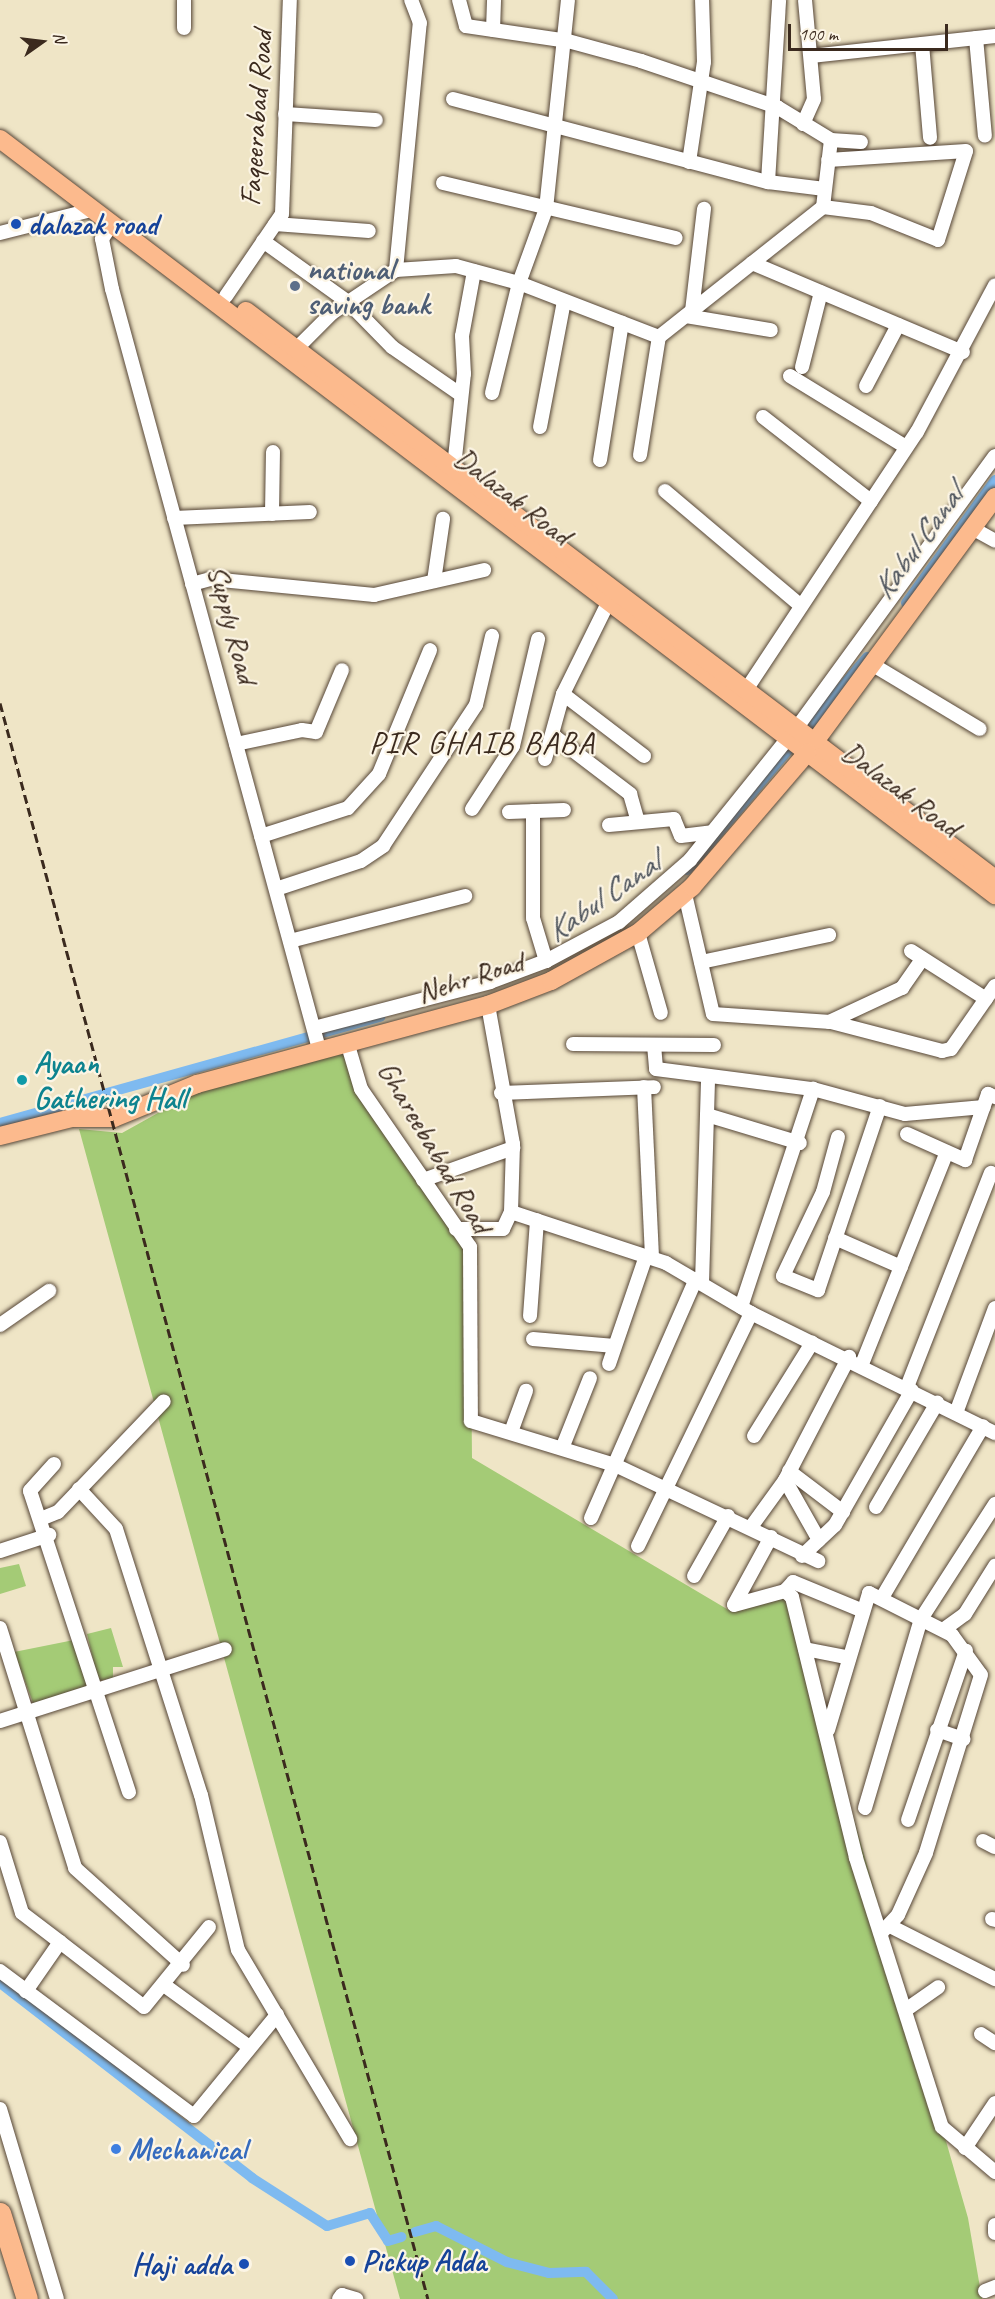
<!DOCTYPE html>
<html>
<head>
<meta charset="utf-8">
<style>
  body { margin:0 }
  #map { position:relative; width:995px; height:2299px; overflow:hidden; background:#efe5c6; font-family:Caveat,sans-serif }
  div>[style] { position:absolute }
  [style*='--x'] { left:calc(var(--x)*1px); top:calc(var(--y)*1px); width:calc(var(--w)*1px); rotate:calc(var(--a)*1deg) }
  .green>* { inset:0; background:#a4cb76 }
  .canal>* { height:10px; margin:-5px; padding:0 5px; transform-origin:5px; border-radius:5px; background:#7ebaf0 }
  .roads { filter:drop-shadow(0 0 2px #564637) drop-shadow(0 0 2px #564637) }
  .minor>* { height:14px; margin:-7px; padding:0 7px; transform-origin:7px; border-radius:7px; background:#fff }
  .major>* { height:18px; margin:-9px; padding:0 9px; transform-origin:9px; border-radius:9px; background:#fcba8d }
  .highway>* { height:21px; margin:-10.5px; padding:0 10.5px; transform-origin:10.5px; border-radius:10.5px; background:#fcba8d }
  .rail>* { height:3px; margin-top:-1.5px; transform-origin:0; background:repeating-linear-gradient(90deg,#3b2a1e 0 9px,transparent 0 13.5px) }
  .dots>* { width:16px; height:16px; translate:-50% -50%; box-sizing:border-box; border:3px solid #fcf5e5; border-radius:50% }
  span { translate:-50% -50%; white-space:nowrap; text-align:center; line-height:1.15; -webkit-text-stroke:4.5px #fcf5e5; paint-order:stroke }
  .street-label { font-size:30px; color:#3b2a1e }
  .transit-label { font-size:30px; color:#164399; font-weight:700 }
  .left { translate:0 -50%; text-align:left }
  .right { translate:-100% -50%; text-align:right }
  .service-label { font-size:30px; color:#4e5e75; font-weight:700 }
  .culture-label { font-size:30px; color:#0d838f; font-weight:700 }
  .shop-label { font-size:30px; color:#366cbe; font-weight:700 }
  .water-label { font-size:32px; color:#4f555d; font-style:italic }
  .neighbourhood-label { font-size:32px; color:#3b2a1e; letter-spacing:1.5px }
  .north { position:absolute; left:12px; top:12px; width:60px; height:60px; -webkit-text-stroke:4px #fcf5e5; paint-order:stroke; rotate:76deg; font-size:16px; font-weight:700; line-height:24px; text-align:center; color:#3b2a1e }
  .north::after { content:''; display:block; margin:auto; width:21px; height:27px; background:#3b2a1e; clip-path:polygon(50% 0,100% 100%,50% 72%,0 100%) }
  .scale { position:absolute; left:788px; top:24px; width:160px; height:27px; box-sizing:border-box; border:3px solid #3b2a1e; border-top:0; padding-left:8px; font-size:18px; line-height:21px; white-space:nowrap; color:#3b2a1e; -webkit-text-stroke:4px #fcf5e5; paint-order:stroke }
</style>
</head>
<body>
<div id="map">
  <div class="green">
    <div style="clip-path:polygon(347px 1042px,361px 1089px,470px 1247px,472px 1458px,732px 1612px,789px 1592px,968px 2218px,982px 2299px,400px 2299px,79px 1129px,122px 1133px,192px 1094px)"></div>
    <div style="clip-path:polygon(19px 1564px,26px 1586px,0 1594px,0 1568px)"></div>
    <div style="clip-path:polygon(111px 1628px,123px 1667px,113px 1667px,113px 1678px,98px 1681px,87px 1634px)"></div>
    <div style="clip-path:polygon(79px 1639px,92px 1685px,35px 1708px,14px 1652px)"></div>
  </div>
  <div class="canal">
    <div style="--x:906;--y:603;--w:152;--a:-54.1"></div>
    <div style="--x:687;--y:870;--w:279;--a:-49.8"></div>
    <div style="--x:0;--y:1123;--w:395;--a:-15.6"></div>
    <div style="--x:0;--y:1983;--w:319;--a:37.7"></div>
    <div style="--x:252;--y:2178;--w:89;--a:32.6"></div>
    <div style="--x:327;--y:2226;--w:45;--a:-16.8"></div>
    <div style="--x:370;--y:2213;--w:33;--a:57"></div>
    <div style="--x:388;--y:2241;--w:14;--a:-17"></div>
    <div style="--x:415;--y:2232;--w:22;--a:-16"></div>
    <div style="--x:436;--y:2226;--w:80;--a:26.9"></div>
    <div style="--x:507;--y:2262;--w:43;--a:14.7"></div>
    <div style="--x:549;--y:2273;--w:37;--a:-2"></div>
    <div style="--x:586;--y:2272;--w:38;--a:45"></div>
  </div>
  <div class="roads">
    <div class="minor">
      <div style="--x:459;--y:0;--w:27;--a:75"></div>
      <div style="--x:466;--y:26;--w:103;--a:8.4"></div>
      <div style="--x:568;--y:41;--w:76;--a:15.3"></div>
      <div style="--x:641;--y:61;--w:144;--a:18.7"></div>
      <div style="--x:777;--y:107;--w:63;--a:31.4"></div>
      <div style="--x:831;--y:140;--w:30;--a:4"></div>
      <div style="--x:184;--y:28;--w:28;--a:-90"></div>
      <div style="--x:493;--y:30;--w:30;--a:-88"></div>
      <div style="--x:976;--y:38;--w:98;--a:84.8"></div>
      <div style="--x:922;--y:44;--w:94;--a:85.1"></div>
      <div style="--x:811;--y:56;--w:185;--a:-6.2"></div>
      <div style="--x:453;--y:99;--w:326;--a:14.8"></div>
      <div style="--x:768;--y:182;--w:57;--a:7"></div>
      <div style="--x:285;--y:114;--w:91;--a:3.8"></div>
      <div style="--x:803;--y:124;--w:27;--a:-66"></div>
      <div style="--x:814;--y:99;--w:99;--a:-95.2"></div>
      <div style="--x:689;--y:162;--w:101;--a:-81.5"></div>
      <div style="--x:704;--y:62;--w:62;--a:-91.8"></div>
      <div style="--x:768;--y:182;--w:182;--a:-86.5"></div>
      <div style="--x:443;--y:183;--w:239;--a:13.3"></div>
      <div style="--x:823;--y:207;--w:48;--a:7.1"></div>
      <div style="--x:871;--y:213;--w:72;--a:21.9"></div>
      <div style="--x:938;--y:240;--w:93;--a:-72.5"></div>
      <div style="--x:966;--y:151;--w:138;--a:176.3"></div>
      <div style="--x:112;--y:224;--w:18;--a:124"></div>
      <div style="--x:102;--y:239;--w:51;--a:78.7"></div>
      <div style="--x:112;--y:289;--w:788;--a:74.76"></div>
      <div style="--x:275;--y:224;--w:94;--a:4.3"></div>
      <div style="--x:0;--y:233;--w:94;--a:-14.2"></div>
      <div style="--x:263;--y:241;--w:105;--a:35.7"></div>
      <div style="--x:348;--y:302;--w:63;--a:45.6"></div>
      <div style="--x:392;--y:347;--w:83;--a:34.7"></div>
      <div style="--x:752;--y:263;--w:229;--a:22.9"></div>
      <div style="--x:396;--y:270;--w:248;--a:-84.5"></div>
      <div style="--x:420;--y:23;--w:25;--a:-111"></div>
      <div style="--x:226;--y:296;--w:99;--a:-55.7"></div>
      <div style="--x:282;--y:214;--w:214;--a:-87.9"></div>
      <div style="--x:692;--y:311;--w:103;--a:-83.3"></div>
      <div style="--x:686;--y:316;--w:86;--a:9.4"></div>
      <div style="--x:297;--y:348;--w:49;--a:-45"></div>
      <div style="--x:332;--y:313;--w:77;--a:-33.9"></div>
      <div style="--x:396;--y:270;--w:60;--a:-3.8"></div>
      <div style="--x:456;--y:266;--w:65;--a:15.1"></div>
      <div style="--x:519;--y:283;--w:150;--a:21.1"></div>
      <div style="--x:659;--y:337;--w:209;--a:-38.4"></div>
      <div style="--x:823;--y:207;--w:67;--a:-83.2"></div>
      <div style="--x:802;--y:367;--w:77;--a:-75.8"></div>
      <div style="--x:790;--y:376;--w:136;--a:31.5"></div>
      <div style="--x:866;--y:386;--w:69;--a:-62.3"></div>
      <div style="--x:492;--y:393;--w:113;--a:-76.2"></div>
      <div style="--x:519;--y:283;--w:79;--a:-70"></div>
      <div style="--x:546;--y:209;--w:210;--a:-84"></div>
      <div style="--x:763;--y:417;--w:137;--a:37.9"></div>
      <div style="--x:540;--y:427;--w:128;--a:-79.2"></div>
      <div style="--x:640;--y:455;--w:120;--a:-80.9"></div>
      <div style="--x:600;--y:460;--w:139;--a:-80.9"></div>
      <div style="--x:454;--y:467;--w:94;--a:-83.9"></div>
      <div style="--x:464;--y:374;--w:38;--a:-93"></div>
      <div style="--x:462;--y:336;--w:66;--a:-79.5"></div>
      <div style="--x:665;--y:491;--w:178;--a:40.2"></div>
      <div style="--x:272;--y:514;--w:62;--a:-89.1"></div>
      <div style="--x:174;--y:518;--w:136;--a:-2.5"></div>
      <div style="--x:972;--y:528;--w:26;--a:29"></div>
      <div style="--x:434;--y:581;--w:63;--a:-81.7"></div>
      <div style="--x:192;--y:584;--w:20;--a:-15"></div>
      <div style="--x:211;--y:579;--w:164;--a:5.6"></div>
      <div style="--x:374;--y:595;--w:113;--a:-12.8"></div>
      <div style="--x:875;--y:666;--w:122;--a:31"></div>
      <div style="--x:748;--y:687;--w:306;--a:-56.5"></div>
      <div style="--x:917;--y:432;--w:166;--a:-62"></div>
      <div style="--x:563;--y:694;--w:102;--a:37.4"></div>
      <div style="--x:798;--y:726;--w:334;--a:-53.9"></div>
      <div style="--x:554;--y:736;--w:96;--a:37.3"></div>
      <div style="--x:630;--y:794;--w:29;--a:74"></div>
      <div style="--x:236;--y:744;--w:67;--a:-12"></div>
      <div style="--x:302;--y:730;--w:14;--a:8"></div>
      <div style="--x:316;--y:732;--w:67;--a:-67.2"></div>
      <div style="--x:545;--y:759;--w:67;--a:-74.5"></div>
      <div style="--x:563;--y:694;--w:99;--a:-63.7"></div>
      <div style="--x:472;--y:809;--w:75;--a:-56.9"></div>
      <div style="--x:513;--y:746;--w:110;--a:-76.8"></div>
      <div style="--x:533;--y:811;--w:107;--a:90"></div>
      <div style="--x:533;--y:918;--w:45;--a:73.2"></div>
      <div style="--x:509;--y:812;--w:55;--a:-2.1"></div>
      <div style="--x:609;--y:825;--w:65;--a:-5.3"></div>
      <div style="--x:674;--y:819;--w:18;--a:68"></div>
      <div style="--x:681;--y:836;--w:31;--a:-7"></div>
      <div style="--x:261;--y:836;--w:91;--a:-17.8"></div>
      <div style="--x:348;--y:808;--w:46;--a:-47.6"></div>
      <div style="--x:379;--y:774;--w:134;--a:-67.6"></div>
      <div style="--x:276;--y:889;--w:89;--a:-18.2"></div>
      <div style="--x:361;--y:861;--w:27;--a:-34"></div>
      <div style="--x:383;--y:846;--w:169;--a:-56.6"></div>
      <div style="--x:476;--y:705;--w:71;--a:-76.9"></div>
      <div style="--x:685;--y:894;--w:123;--a:76.9"></div>
      <div style="--x:713;--y:1014;--w:118;--a:3.9"></div>
      <div style="--x:831;--y:1022;--w:115;--a:14.6"></div>
      <div style="--x:942;--y:1051;--w:9;--a:-13"></div>
      <div style="--x:951;--y:1049;--w:77;--a:-55.1"></div>
      <div style="--x:638;--y:933;--w:83;--a:74"></div>
      <div style="--x:290;--y:941;--w:181;--a:-14.4"></div>
      <div style="--x:911;--y:951;--w:89;--a:32.6"></div>
      <div style="--x:701;--y:962;--w:131;--a:-11.9"></div>
      <div style="--x:829;--y:1022;--w:81;--a:-25"></div>
      <div style="--x:902;--y:988;--w:35;--a:-55"></div>
      <div style="--x:314;--y:1028;--w:182;--a:-14.6"></div>
      <div style="--x:490;--y:982;--w:60;--a:-20.6"></div>
      <div style="--x:546;--y:961;--w:83;--a:-28.1"></div>
      <div style="--x:619;--y:922;--w:94;--a:-41.1"></div>
      <div style="--x:690;--y:860;--w:158;--a:-51.2"></div>
      <div style="--x:347;--y:1042;--w:49;--a:73.4"></div>
      <div style="--x:361;--y:1089;--w:192;--a:55.4"></div>
      <div style="--x:470;--y:1247;--w:174;--a:89.7"></div>
      <div style="--x:471;--y:1421;--w:151;--a:17"></div>
      <div style="--x:615;--y:1465;--w:225;--a:25.3"></div>
      <div style="--x:573;--y:1044;--w:141;--a:0.4"></div>
      <div style="--x:654;--y:1045;--w:24;--a:85"></div>
      <div style="--x:656;--y:1069;--w:158;--a:7.3"></div>
      <div style="--x:813;--y:1089;--w:95;--a:15.2"></div>
      <div style="--x:905;--y:1114;--w:79;--a:-5.1"></div>
      <div style="--x:644;--y:1087;--w:171;--a:87.3"></div>
      <div style="--x:501;--y:1093;--w:153;--a:-2.2"></div>
      <div style="--x:707;--y:1115;--w:97;--a:16.8"></div>
      <div style="--x:907;--y:1134;--w:64;--a:24.1"></div>
      <div style="--x:965;--y:1160;--w:70;--a:-70.8"></div>
      <div style="--x:988;--y:1094;--w:8;--a:23"></div>
      <div style="--x:838;--y:1137;--w:57;--a:105.3"></div>
      <div style="--x:823;--y:1192;--w:93;--a:115.5"></div>
      <div style="--x:783;--y:1276;--w:38;--a:22"></div>
      <div style="--x:818;--y:1290;--w:194;--a:-71.4"></div>
      <div style="--x:423;--y:1180;--w:96;--a:-19.6"></div>
      <div style="--x:511;--y:1212;--w:163;--a:18.2"></div>
      <div style="--x:666;--y:1263;--w:99;--a:30.5"></div>
      <div style="--x:751;--y:1313;--w:272;--a:26.2"></div>
      <div style="--x:456;--y:1229;--w:47;--a:0"></div>
      <div style="--x:503;--y:1229;--w:19;--a:-65"></div>
      <div style="--x:511;--y:1212;--w:68;--a:-88.3"></div>
      <div style="--x:513;--y:1144;--w:141;--a:-100.2"></div>
      <div style="--x:835;--y:1238;--w:72;--a:23.7"></div>
      <div style="--x:702;--y:1283;--w:206;--a:-88.3"></div>
      <div style="--x:741;--y:1307;--w:230;--a:-71.7"></div>
      <div style="--x:530;--y:1316;--w:96;--a:-85.8"></div>
      <div style="--x:0;--y:1325;--w:60;--a:-34.8"></div>
      <div style="--x:533;--y:1339;--w:82;--a:4.9"></div>
      <div style="--x:609;--y:1364;--w:114;--a:-71.1"></div>
      <div style="--x:862;--y:1364;--w:228;--a:-68.2"></div>
      <div style="--x:907;--y:1387;--w:230;--a:-68.6"></div>
      <div style="--x:956;--y:1413;--w:112;--a:-69.6"></div>
      <div style="--x:511;--y:1432;--w:44;--a:-69.9"></div>
      <div style="--x:754;--y:1436;--w:110;--a:-58.1"></div>
      <div style="--x:563;--y:1446;--w:73;--a:-68.3"></div>
      <div style="--x:54;--y:1464;--w:36;--a:132"></div>
      <div style="--x:30;--y:1491;--w:317;--a:71.8"></div>
      <div style="--x:789;--y:1471;--w:68;--a:37.2"></div>
      <div style="--x:785;--y:1480;--w:69;--a:60.5"></div>
      <div style="--x:79;--y:1489;--w:54;--a:47.2"></div>
      <div style="--x:116;--y:1529;--w:279;--a:72.3"></div>
      <div style="--x:201;--y:1795;--w:159;--a:76.6"></div>
      <div style="--x:238;--y:1950;--w:220;--a:59.3"></div>
      <div style="--x:876;--y:1507;--w:121;--a:-59.6"></div>
      <div style="--x:43;--y:1518;--w:16;--a:-22"></div>
      <div style="--x:58;--y:1512;--w:153;--a:-46.3"></div>
      <div style="--x:591;--y:1518;--w:261;--a:-66.3"></div>
      <div style="--x:751;--y:1527;--w:58;--a:-54.1"></div>
      <div style="--x:785;--y:1480;--w:139;--a:-62.5"></div>
      <div style="--x:771;--y:1537;--w:77;--a:118.6"></div>
      <div style="--x:734;--y:1605;--w:53;--a:-15.4"></div>
      <div style="--x:785;--y:1591;--w:9;--a:41"></div>
      <div style="--x:792;--y:1597;--w:269;--a:76.2"></div>
      <div style="--x:856;--y:1858;--w:282;--a:72.3"></div>
      <div style="--x:942;--y:2127;--w:70;--a:40.3"></div>
      <div style="--x:638;--y:1546;--w:259;--a:-64.1"></div>
      <div style="--x:0;--y:1551;--w:52;--a:-18.1"></div>
      <div style="--x:802;--y:1556;--w:45;--a:-43.2"></div>
      <div style="--x:835;--y:1525;--w:155;--a:-60.3"></div>
      <div style="--x:694;--y:1576;--w:69;--a:-60.5"></div>
      <div style="--x:785;--y:1591;--w:12;--a:-48"></div>
      <div style="--x:793;--y:1582;--w:74;--a:22.4"></div>
      <div style="--x:883;--y:1596;--w:197;--a:-59.5"></div>
      <div style="--x:0;--y:1628;--w:251;--a:72.6"></div>
      <div style="--x:75;--y:1868;--w:145;--a:41.9"></div>
      <div style="--x:943;--y:1630;--w:27;--a:-36"></div>
      <div style="--x:965;--y:1614;--w:57;--a:-58"></div>
      <div style="--x:805;--y:1649;--w:42;--a:11"></div>
      <div style="--x:0;--y:1721;--w:236;--a:-17.7"></div>
      <div style="--x:828;--y:1730;--w:143;--a:-73.3"></div>
      <div style="--x:869;--y:1593;--w:93;--a:26.8"></div>
      <div style="--x:952;--y:1635;--w:49;--a:54.1"></div>
      <div style="--x:981;--y:1675;--w:186;--a:107.2"></div>
      <div style="--x:926;--y:1853;--w:68;--a:114.3"></div>
      <div style="--x:898;--y:1915;--w:22;--a:133"></div>
      <div style="--x:937;--y:1730;--w:28;--a:19"></div>
      <div style="--x:865;--y:1808;--w:197;--a:-73.5"></div>
      <div style="--x:921;--y:1619;--w:137;--a:-57.2"></div>
      <div style="--x:908;--y:1820;--w:179;--a:-71.1"></div>
      <div style="--x:983;--y:1841;--w:13;--a:27"></div>
      <div style="--x:0;--y:1842;--w:74;--a:72.8"></div>
      <div style="--x:22;--y:1913;--w:48;--a:37.3"></div>
      <div style="--x:60;--y:1942;--w:60;--a:124.8"></div>
      <div style="--x:992;--y:1919;--w:3;--a:18"></div>
      <div style="--x:890;--y:1926;--w:118;--a:26.8"></div>
      <div style="--x:60;--y:1942;--w:106;--a:37.7"></div>
      <div style="--x:144;--y:2007;--w:103;--a:-50.9"></div>
      <div style="--x:0;--y:1971;--w:242;--a:36.8"></div>
      <div style="--x:194;--y:2116;--w:131;--a:-50.6"></div>
      <div style="--x:164;--y:1985;--w:104;--a:36"></div>
      <div style="--x:907;--y:2009;--w:38;--a:-35"></div>
      <div style="--x:981;--y:2034;--w:17;--a:33"></div>
      <div style="--x:0;--y:2109;--w:198;--a:73.3"></div>
      <div style="--x:965;--y:2148;--w:54;--a:-56.3"></div>
      <div style="--x:995;--y:2225;--w:8;--a:90"></div>
      <div style="--x:985;--y:2291;--w:11;--a:-22"></div>
      <div style="--x:339;--y:2299;--w:5;--a:-53"></div>
      <div style="--x:342;--y:2295;--w:15;--a:16"></div>
    </div>
    <div class="major">
      <div style="--x:0;--y:139;--w:1250;--a:37.23"></div>
      <div style="--x:246;--y:311;--w:940;--a:37.17"></div>
      <div style="--x:816;--y:740;--w:302;--a:-53.6"></div>
      <div style="--x:0;--y:1136;--w:74;--a:-14"></div>
      <div style="--x:72;--y:1118;--w:42;--a:0"></div>
      <div style="--x:114;--y:1118;--w:90;--a:-22.3"></div>
      <div style="--x:197;--y:1084;--w:302;--a:-15.2"></div>
      <div style="--x:488;--y:1005;--w:67;--a:-20.9"></div>
      <div style="--x:551;--y:981;--w:99;--a:-28.9"></div>
      <div style="--x:638;--y:933;--w:71;--a:-40.4"></div>
      <div style="--x:692;--y:887;--w:177;--a:-49.4"></div>
    </div>
    <div class="highway">
      <div style="--x:0;--y:2213;--w:90;--a:72.6"></div>
    </div>
  </div>
  <div class="rail">
    <div style="--x:0;--y:703;--w:1652;--a:74.99"></div>
  </div>
  <div class="dots">
    <div style="left:16px;top:224px;background:#1a4fb4"></div>
    <div style="left:295px;top:286px;background:#5c6f8a"></div>
    <div style="left:22px;top:1080px;background:#0f9aa8"></div>
    <div style="left:116px;top:2149px;background:#3f7fe0"></div>
    <div style="left:350px;top:2261px;background:#1a4fb4"></div>
    <div style="left:244px;top:2264px;background:#1a4fb4"></div>
  </div>
  <div class="street-label">
    <span style="left:256px;top:118px;rotate:-86deg">Faqeerabad Road</span>
    <span style="left:513px;top:496px;rotate:38deg">Dalazak Road</span>
    <span style="left:233px;top:624px;rotate:75deg">Supply Road</span>
    <span style="left:901px;top:789px;rotate:37deg">Dalazak Road</span>
    <span style="left:470px;top:977px;rotate:-18deg">Nehr Road</span>
    <span style="left:435px;top:1147px;rotate:59deg">Ghareebabad Road</span>
  </div>
  <div class="transit-label">
    <span class="left" style="left:28px;top:224px">dalazak road</span>
    <span class="left" style="left:362px;top:2261px">Pickup Adda</span>
    <span class="right" style="left:232px;top:2264px">Haji adda</span>
  </div>
  <div class="service-label">
    <span class="left" style="left:307px;top:286px">national<br>saving bank</span>
  </div>
  <div class="culture-label">
    <span class="left" style="left:34px;top:1080px">Ayaan<br>Gathering Hall</span>
  </div>
  <div class="shop-label">
    <span class="left" style="left:128px;top:2149px">Mechanical</span>
  </div>
  <div class="water-label">
    <span style="left:918px;top:543px;rotate:-54deg">Kabul Canal</span>
    <span style="left:603px;top:898px;rotate:-35deg">Kabul Canal</span>
  </div>
  <div class="neighbourhood-label">
    <span style="left:482px;top:743px">PIR GHAIB BABA</span>
  </div>
  <div class="north">N</div>
  <div class="scale">100 m</div>
</div>
</body>
</html>
